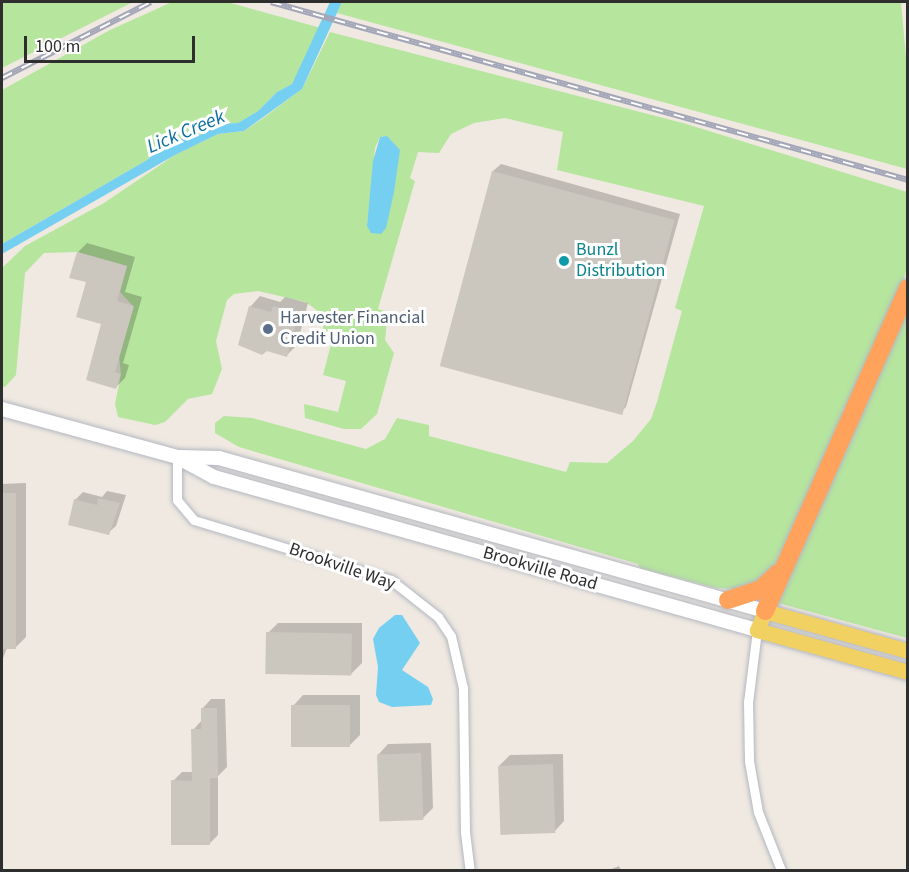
<!DOCTYPE html>
<html>
<head>
<meta charset="utf-8">
<style>
  body { margin:0 }
  #map { position:relative; width:909px; height:872px; overflow:hidden; background:#efe9e1; font-family:"Source Sans 3",sans-serif }
  div>[style] { position:absolute }
  [style*='--x'] { left:calc(var(--x)*1px); top:calc(var(--y)*1px); width:calc(var(--w)*1px); rotate:calc(var(--a)*1deg) }
  .green>* { inset:0; background:#b6e59e }
  .water>* { inset:0; background:#75cff0 }
  .shadow>* { inset:0; background:#0003 }
  .building>* { inset:0; background:#cbc7bf; transform-origin:0 0 }
  .roads { filter:drop-shadow(0 0 2px #b4b7c1) drop-shadow(0 0 2px #b4b7c1) }
  .minor>* { height:9px; margin:-4.5px; padding:0 4.5px; transform-origin:4.5px; border-radius:4.5px; background:#fff }
  .secondary>* { height:14px; margin:-7px; padding:0 7px; transform-origin:7px; border-radius:7px; background:#fff }
  .primary>* { height:15px; margin:-7.5px; padding:0 7.5px; transform-origin:7.5px; border-radius:7.5px; background:#f2d163 }
  .motorway>* { height:18px; margin:-9px; padding:0 9px; transform-origin:9px; border-radius:9px; background:#ffa35c }
  .rail>* { height:6px; margin-top:-3px; transform-origin:0; background:repeating-linear-gradient(90deg,#fff 0 11px,#a3a6b8 0 22px); box-sizing:border-box; border-block:2px solid #a3a6b8 }
  .dots>* { width:16px; height:16px; translate:-50% -50%; box-sizing:border-box; border:3px solid #fff; border-radius:50% }
  span { translate:-50% -50%; white-space:nowrap; text-align:center; line-height:1.15; -webkit-text-stroke:6px #fff; paint-order:stroke }
  .culture-label { font-size:18px; color:#0d838f }
  .left { translate:0 -50%; text-align:left }
  .service-label { font-size:18px; color:#4e5e75 }
  .street-label { font-size:18px; color:#2e2e2e }
  .water-label { font-size:20px; color:#0d6fa3; font-style:italic }
  .frame { position:absolute; inset:0; border:3px solid #2e2e2e; pointer-events:none }
  .scale { position:absolute; left:24px; top:36px; width:171px; height:27px; box-sizing:border-box; border:3px solid #2e2e2e; border-top:0; padding-left:8px; font-size:18px; line-height:21px; white-space:nowrap; color:#2e2e2e; -webkit-text-stroke:4px #fff; paint-order:stroke }
</style>
</head>
<body>
<div id="map">
  <div class="green">
    <div style="clip-path:polygon(2px 2px,133px 2px,2px 68px)"></div>
    <div style="clip-path:polygon(172px 2px,227px 2px,321px 28px,292px 84px,277px 92px,258px 111px,238px 123px,219px 124px,200px 135px,170px 141px,147px 160px,2px 244px,2px 90px,110px 30px)"></div>
    <div style="clip-path:polygon(342px 2px,901px 2px,908px 80px,907px 169px,337px 13px)"></div>
    <div style="clip-path:polygon(evenodd,330px 32px,683px 123px,907px 192px,907px 268px,901px 289px,776px 563px,754px 584px,736px 589px,716px 588px,640px 568px,638px 564px,239px 447px,215px 433px,215px 423px,224px 416px,252px 418px,366px 449px,385px 439px,397px 418px,429px 425px,429px 436px,566px 472px,570px 462px,607px 463px,633px 441px,651px 419px,657px 402px,682px 311px,675px 308px,704px 206px,557px 170px,563px 132px,505px 118px,474px 123px,451px 134px,439px 153px,418px 152px,410px 178px,415px 181px,378px 309px,388px 312px,385px 340px,394px 353px,377px 414px,361px 429px,344px 429px,305px 418px,304px 404px,338px 412px,346px 381px,323px 375px,334px 333px,324px 331px,320px 313px,306px 302px,258px 291px,234px 294px,227px 300px,216px 341px,222px 369px,212px 394px,188px 399px,165px 422px,155px 425px,118px 417px,115px 404px,121px 374px,119px 356px,133px 306px,120px 292px,127px 266px,77px 252px,44px 253px,25px 273px,16px 375px,5px 387px,2px 386px,2px 268px,25px 246px,104px 203px,175px 155px,218px 134px,244px 131px,262px 119px,302px 89px,330px 32px,387px 136px,367px 226px,375px 148px,380px 137px,387px 136px)"></div>
    <div style="clip-path:polygon(907px 295px,907px 638px,778px 603px)"></div>
  </div>
  <div class="water">
    <div style="clip-path:polygon(330px 2px,342px 2px,302px 89px,244px 131px,218px 134px,175px 155px,2px 254px,2px 244px,147px 160px,170px 141px,200px 135px,219px 124px,238px 123px,258px 111px,277px 92px,292px 84px)"></div>
    <div style="clip-path:polygon(387px 136px,400px 150px,394px 192px,386px 228px,381px 234px,371px 233px,367px 226px,373px 161px,380px 137px)"></div>
    <div style="clip-path:polygon(395px 615px,402px 615px,420px 643px,402px 670px,428px 687px,433px 699px,431px 705px,392px 707px,379px 702px,376px 695px,378px 667px,373px 639px,379px 628px)"></div>
  </div>
  <div class="shadow">
    <div style="clip-path:polygon(501px 164px,680px 214px,626px 407px,619px 414px,493px 171px)"></div>
    <div style="clip-path:polygon(87px 243px,135px 257px,125px 292px,142px 297px,123px 363px,129px 365px,125px 378px,116px 387px,103px 323px,78px 252px)"></div>
    <div style="clip-path:polygon(260px 296px,280px 302px,285px 297px,308px 303px,297px 345px,287px 355px,250px 307px)"></div>
    <div style="clip-path:polygon(26px 483px,26px 637px,15px 648px,7px 648px,2px 661px,2px 484px)"></div>
    <div style="clip-path:polygon(107px 491px,126px 495px,116px 526px,108px 533px,75px 500px,83px 492px,102px 497px)"></div>
    <div style="clip-path:polygon(278px 623px,362px 623px,362px 663px,351px 674px,268px 633px)"></div>
    <div style="clip-path:polygon(303px 695px,360px 695px,360px 735px,350px 745px,293px 706px)"></div>
    <div style="clip-path:polygon(211px 699px,225px 699px,227px 767px,218px 776px,218px 835px,209px 844px,173px 781px,182px 772px,193px 772px,193px 730px,202px 720px,202px 709px)"></div>
    <div style="clip-path:polygon(431px 743px,433px 808px,423px 818px,378px 755px,388px 744px)"></div>
    <div style="clip-path:polygon(563px 754px,564px 821px,554px 832px,499px 766px,510px 755px)"></div>
    <div style="clip-path:polygon(619px 866px,621px 870px,609px 870px)"></div>
  </div>
  <div class="building">
    <div style="left:492px;top:171px;width:189px;height:202px;rotate:15deg"></div>
    <div style="clip-path:polygon(77px 252px,127px 266px,117px 301px,134px 306px,115px 372px,121px 374px,116px 389px,86px 380px,101px 324px,76px 317px,86px 282px,69px 278px)"></div>
    <div style="clip-path:polygon(249px 306px,271px 312px,273px 306px,299px 313px,287px 357px,267px 351px,262px 355px,238px 345px)"></div>
    <div style="left:2px;top:493px;width:14px;height:156px"></div>
    <div style="clip-path:polygon(98px 498px,120px 503px,109px 535px,68px 525px,74px 499px,97px 505px)"></div>
    <div style="left:266px;top:632px;width:86px;height:42px;rotate:1deg"></div>
    <div style="left:291px;top:705px;width:59px;height:42px"></div>
    <div style="clip-path:polygon(201px 708px,217px 708px,218px 778px,210px 778px,210px 845px,171px 845px,171px 780px,192px 781px,191px 729px,201px 729px)"></div>
    <div style="left:421px;top:753px;width:67px;height:44px;rotate:88deg"></div>
    <div style="left:553px;top:764px;width:69px;height:55px;rotate:88deg"></div>
  </div>
  <div class="roads">
    <div class="minor">
      <div style="--x:177;--y:457;--w:43;--a:90"></div>
      <div style="--x:177;--y:500;--w:26;--a:50"></div>
      <div style="--x:194;--y:520;--w:206;--a:16.9"></div>
      <div style="--x:391;--y:580;--w:60;--a:38.2"></div>
      <div style="--x:438;--y:617;--w:23;--a:56"></div>
      <div style="--x:451;--y:636;--w:53;--a:77"></div>
      <div style="--x:463;--y:688;--w:144;--a:89.2"></div>
      <div style="--x:465;--y:832;--w:38;--a:83"></div>
      <div style="--x:757;--y:630;--w:73;--a:97.1"></div>
      <div style="--x:748;--y:702;--w:59;--a:89"></div>
      <div style="--x:749;--y:761;--w:52;--a:80"></div>
      <div style="--x:758;--y:812;--w:62;--a:68.4"></div>
    </div>
    <div class="secondary">
      <div style="--x:2;--y:409;--w:181;--a:15.3"></div>
      <div style="--x:177;--y:457;--w:42;--a:28.4"></div>
      <div style="--x:214;--y:477;--w:564;--a:15.74"></div>
      <div style="--x:179;--y:457;--w:40;--a:1.4"></div>
      <div style="--x:219;--y:458;--w:567;--a:15.65"></div>
    </div>
    <div class="primary">
      <div style="--x:908;--y:651;--w:148;--a:-164.4"></div>
      <div style="--x:765;--y:611;--w:21;--a:113"></div>
      <div style="--x:757;--y:630;--w:157;--a:15.5"></div>
    </div>
    <div class="motorway">
      <div style="--x:728;--y:600;--w:35;--a:-18"></div>
      <div style="--x:761;--y:589;--w:23;--a:-43"></div>
      <div style="--x:765;--y:611;--w:353;--a:-66.1"></div>
    </div>
  </div>
  <div class="rail">
    <div style="--x:271;--y:2;--w:661;--a:15.61"></div>
    <div style="--x:2;--y:78;--w:167;--a:-27"></div>
  </div>
  <div class="dots">
    <div style="left:564px;top:261px;background:#0f9aa8"></div>
    <div style="left:268px;top:329px;background:#5c6f8a"></div>
  </div>
  <div class="culture-label">
    <span class="left" style="left:576px;top:261px">Bunzl<br>Distribution</span>
  </div>
  <div class="service-label">
    <span class="left" style="left:280px;top:329px">Harvester Financial<br>Credit Union</span>
  </div>
  <div class="street-label">
    <span style="left:342px;top:567px;rotate:19deg">Brookville Way</span>
    <span style="left:540px;top:569px;rotate:16deg">Brookville Road</span>
  </div>
  <div class="water-label">
    <span style="left:186px;top:132px;rotate:-23deg">Lick Creek</span>
  </div>
  <div class="frame"></div>
  <div class="scale">100 m</div>
</div>
</body>
</html>
